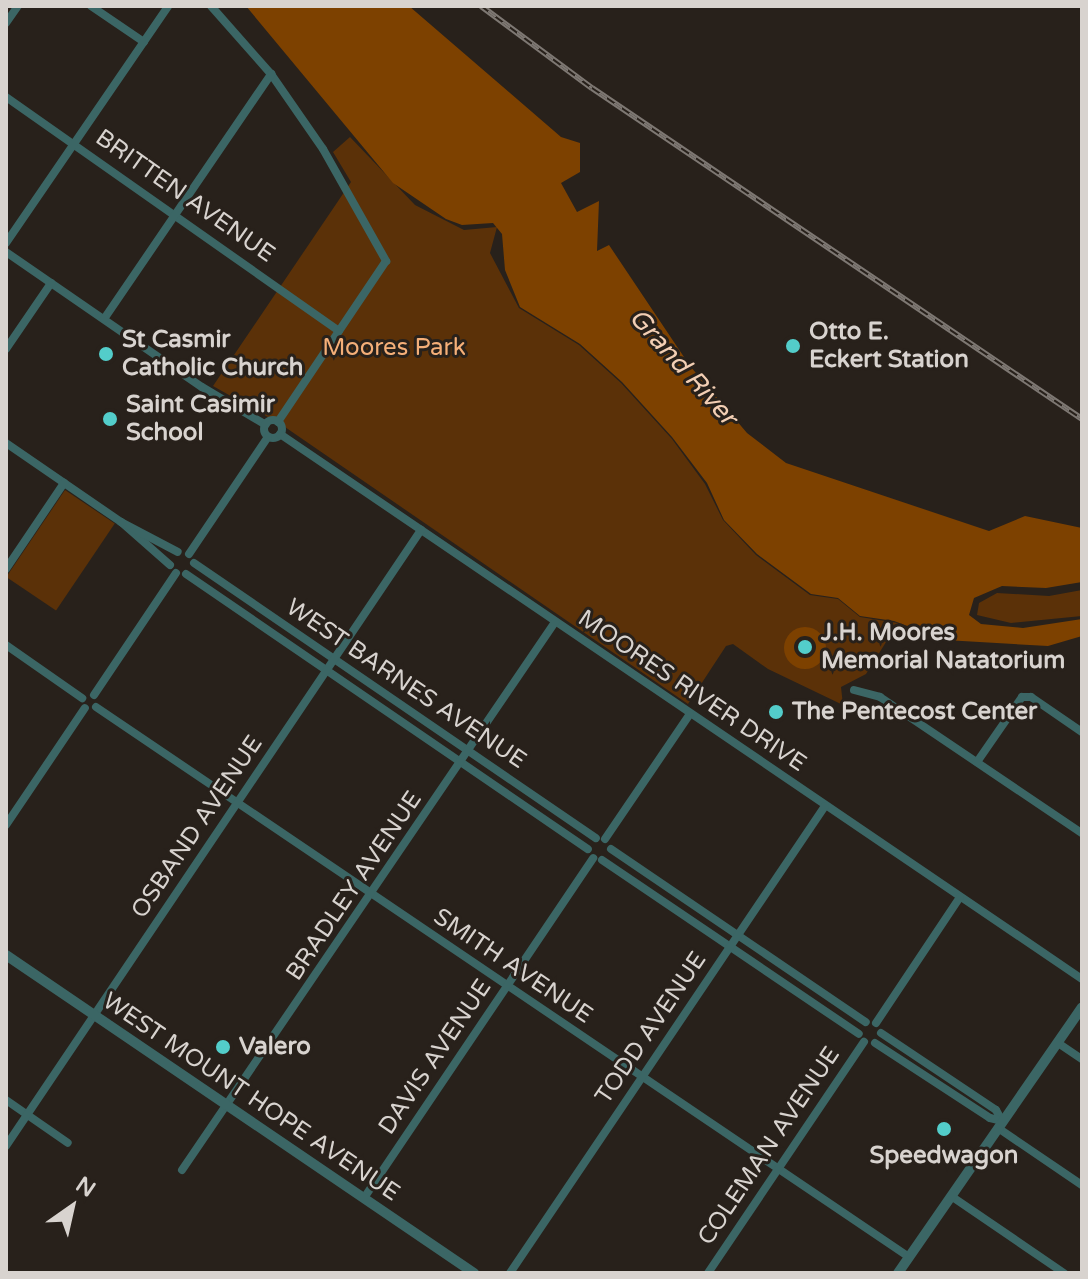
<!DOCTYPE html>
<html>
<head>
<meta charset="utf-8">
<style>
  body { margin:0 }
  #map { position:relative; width:1088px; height:1279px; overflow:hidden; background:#28211b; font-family:"Varela Round",sans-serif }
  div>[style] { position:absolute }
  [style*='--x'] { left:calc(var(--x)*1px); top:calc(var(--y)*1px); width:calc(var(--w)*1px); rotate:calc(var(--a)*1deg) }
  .green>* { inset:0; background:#5b3108; transform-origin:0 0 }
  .water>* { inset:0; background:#7d4100 }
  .round { border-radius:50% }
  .minor>* { height:8px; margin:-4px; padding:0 4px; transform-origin:4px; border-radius:4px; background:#3b6665 }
  .minor>.ring { margin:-4px; padding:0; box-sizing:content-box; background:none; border:8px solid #3b6665; border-radius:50% }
  .tertiary>* { height:10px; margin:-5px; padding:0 5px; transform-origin:5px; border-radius:5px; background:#3b6665 }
  .rail>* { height:6px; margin-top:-3px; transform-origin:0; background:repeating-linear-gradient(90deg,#28211b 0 9px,#7e7873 0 18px); box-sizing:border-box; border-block:2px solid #7e7873 }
  .dots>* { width:22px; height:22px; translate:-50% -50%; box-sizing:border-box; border:4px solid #28211b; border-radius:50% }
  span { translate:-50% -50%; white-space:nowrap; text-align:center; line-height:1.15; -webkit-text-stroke:6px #28211b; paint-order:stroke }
  .street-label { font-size:24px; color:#d8d3cf }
  .poi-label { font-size:24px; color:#d8d3cf; font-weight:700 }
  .left { translate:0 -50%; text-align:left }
  .park-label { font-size:24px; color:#f5af78 }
  .water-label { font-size:26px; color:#f3cfb4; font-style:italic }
  .frame { position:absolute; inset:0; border:8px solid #d8d3cf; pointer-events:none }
  .north { position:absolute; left:32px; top:1167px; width:80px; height:80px; -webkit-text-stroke:6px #28211b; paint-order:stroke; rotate:34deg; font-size:22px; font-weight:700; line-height:32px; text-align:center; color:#d8d3cf }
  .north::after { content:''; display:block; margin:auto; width:28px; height:36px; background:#d8d3cf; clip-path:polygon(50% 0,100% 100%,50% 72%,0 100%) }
</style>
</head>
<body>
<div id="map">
  <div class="green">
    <div style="clip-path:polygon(350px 137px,415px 205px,464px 230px,497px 227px,490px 253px,519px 308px,579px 345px,621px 383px,672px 439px,705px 484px,723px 520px,756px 555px,810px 595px,838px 599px,860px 617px,898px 623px,866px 674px,841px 687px,843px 705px,768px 669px,733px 644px,726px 646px,688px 704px,282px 425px,213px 386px,351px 182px,333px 152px)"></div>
    <div style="left:65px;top:490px;width:60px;height:105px;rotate:34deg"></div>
    <div style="clip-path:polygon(1082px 590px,1082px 616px,1011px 623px,977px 615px,979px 603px,997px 593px,1049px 596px)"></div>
  </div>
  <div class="water">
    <div style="clip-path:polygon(246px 6px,409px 6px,561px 137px,580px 143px,580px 172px,561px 183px,577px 212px,599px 201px,597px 251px,609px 245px,690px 366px,747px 433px,786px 463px,989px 531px,1025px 516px,1082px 528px,1082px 582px,1046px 588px,1002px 586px,974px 598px,969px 615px,981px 624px,1023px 628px,1082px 619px,1082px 636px,1048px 646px,945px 640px,894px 621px,860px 616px,838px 598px,811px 594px,757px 554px,724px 520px,707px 483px,672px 437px,622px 382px,580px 344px,520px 307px,505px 270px,502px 234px,493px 223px,462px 225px,446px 219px,393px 183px)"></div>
    <div class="round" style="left:784px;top:627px;width:42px;height:42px"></div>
  </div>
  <div class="minor">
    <div style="--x:91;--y:6;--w:64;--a:34.2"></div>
    <div style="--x:211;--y:6;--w:91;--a:48.6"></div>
    <div style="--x:271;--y:74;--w:91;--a:55.3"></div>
    <div style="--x:323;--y:149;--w:129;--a:60.6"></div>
    <div style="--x:386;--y:261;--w:194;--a:123.9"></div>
    <div style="--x:6;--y:23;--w:21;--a:-55"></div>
    <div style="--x:6;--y:97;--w:407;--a:35.1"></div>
    <div style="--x:6;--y:243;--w:287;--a:-55.6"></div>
    <div style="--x:6;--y:252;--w:238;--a:34.6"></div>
    <div style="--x:202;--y:387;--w:74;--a:30.7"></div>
    <div style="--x:104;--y:319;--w:297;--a:-55.7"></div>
    <div style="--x:6;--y:349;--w:80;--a:-55.7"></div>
    <div class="ring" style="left:264px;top:420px;width:10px;height:10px"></div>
    <div style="--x:280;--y:434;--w:970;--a:34.2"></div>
    <div style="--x:6;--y:443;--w:140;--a:34.5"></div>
    <div style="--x:189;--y:554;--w:141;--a:-56"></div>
    <div style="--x:194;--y:563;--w:487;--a:34.4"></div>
    <div style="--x:170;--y:565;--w:65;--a:-138.7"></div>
    <div style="--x:121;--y:522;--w:64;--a:27.8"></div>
    <div style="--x:6;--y:569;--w:104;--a:-56"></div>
    <div style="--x:186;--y:574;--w:487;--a:34.4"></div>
    <div style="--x:6;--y:645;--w:93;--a:34.9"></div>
    <div style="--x:854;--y:690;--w:27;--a:15"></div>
    <div style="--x:880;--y:697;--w:244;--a:34"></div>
    <div style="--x:94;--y:695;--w:147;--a:-56.1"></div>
    <div style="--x:96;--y:707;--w:982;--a:34.08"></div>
    <div style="--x:977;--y:762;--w:79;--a:-55.3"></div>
    <div style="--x:1022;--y:697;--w:9;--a:0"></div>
    <div style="--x:1031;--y:697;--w:62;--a:34.5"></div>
    <div style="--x:6;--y:825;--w:141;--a:-56"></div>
    <div style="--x:605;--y:839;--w:151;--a:-55.8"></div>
    <div style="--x:611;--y:849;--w:308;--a:34.2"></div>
    <div style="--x:602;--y:860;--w:310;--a:34.1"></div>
    <div style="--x:876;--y:1023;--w:151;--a:-56.3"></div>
    <div style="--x:881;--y:1033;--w:138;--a:33.8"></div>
    <div style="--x:996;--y:1110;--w:13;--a:61"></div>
    <div style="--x:875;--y:1043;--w:137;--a:33.1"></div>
    <div style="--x:990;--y:1118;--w:12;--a:14"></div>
    <div style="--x:1058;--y:1043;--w:29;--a:34"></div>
    <div style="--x:6;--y:1100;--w:75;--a:34.7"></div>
    <div style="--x:998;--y:1128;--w:102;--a:34.2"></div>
    <div style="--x:6;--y:1146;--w:743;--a:-56.03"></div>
    <div style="--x:182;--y:1170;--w:663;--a:-55.76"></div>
    <div style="--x:951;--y:1196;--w:137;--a:34.3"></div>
    <div style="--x:364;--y:1198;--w:410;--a:-56"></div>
    <div style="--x:510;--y:1273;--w:563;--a:-56"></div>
    <div style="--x:708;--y:1273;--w:279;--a:-56"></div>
  </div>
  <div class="tertiary">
    <div style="--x:6;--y:955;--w:566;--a:34.2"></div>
    <div style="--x:898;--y:1273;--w:323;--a:-55.3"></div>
  </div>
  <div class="rail">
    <div style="--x:481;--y:6;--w:138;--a:36.5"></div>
    <div style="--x:592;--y:88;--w:591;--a:34.04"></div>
  </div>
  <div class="dots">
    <div style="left:793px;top:346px;background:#53cdca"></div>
    <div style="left:106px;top:354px;background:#53cdca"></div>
    <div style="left:110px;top:419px;background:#53cdca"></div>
    <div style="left:805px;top:647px;background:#53cdca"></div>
    <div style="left:776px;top:712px;background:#53cdca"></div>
    <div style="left:223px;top:1047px;background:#53cdca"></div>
    <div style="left:944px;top:1129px;background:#53cdca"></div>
  </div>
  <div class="street-label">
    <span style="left:185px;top:196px;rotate:35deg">BRITTEN AVENUE</span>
    <span style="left:406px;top:684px;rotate:34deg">WEST BARNES AVENUE</span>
    <span style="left:692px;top:691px;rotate:34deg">MOORES RIVER DRIVE</span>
    <span style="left:197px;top:827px;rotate:-56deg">OSBAND AVENUE</span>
    <span style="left:354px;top:886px;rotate:-56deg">BRADLEY AVENUE</span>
    <span style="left:513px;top:966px;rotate:34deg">SMITH AVENUE</span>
    <span style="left:651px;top:1028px;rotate:-56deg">TODD AVENUE</span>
    <span style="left:435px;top:1057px;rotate:-56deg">DAVIS AVENUE</span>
    <span style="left:251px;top:1097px;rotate:34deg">WEST MOUNT HOPE AVENUE</span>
    <span style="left:769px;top:1146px;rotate:-56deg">COLEMAN AVENUE</span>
  </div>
  <div class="poi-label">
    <span class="left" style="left:809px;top:346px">Otto E.<br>Eckert Station</span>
    <span class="left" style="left:122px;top:354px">St Casmir<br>Catholic Church</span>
    <span class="left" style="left:126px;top:419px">Saint Casimir<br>School</span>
    <span class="left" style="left:821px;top:647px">J.H. Moores<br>Memorial Natatorium</span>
    <span class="left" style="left:792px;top:712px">The Pentecost Center</span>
    <span class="left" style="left:239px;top:1047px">Valero</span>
    <span style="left:944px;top:1156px">Speedwagon</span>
  </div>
  <div class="park-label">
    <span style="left:394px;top:348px">Moores Park</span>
  </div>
  <div class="water-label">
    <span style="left:683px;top:367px;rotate:48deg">Grand River</span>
  </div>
  <div class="frame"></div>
  <div class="north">N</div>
</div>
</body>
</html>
